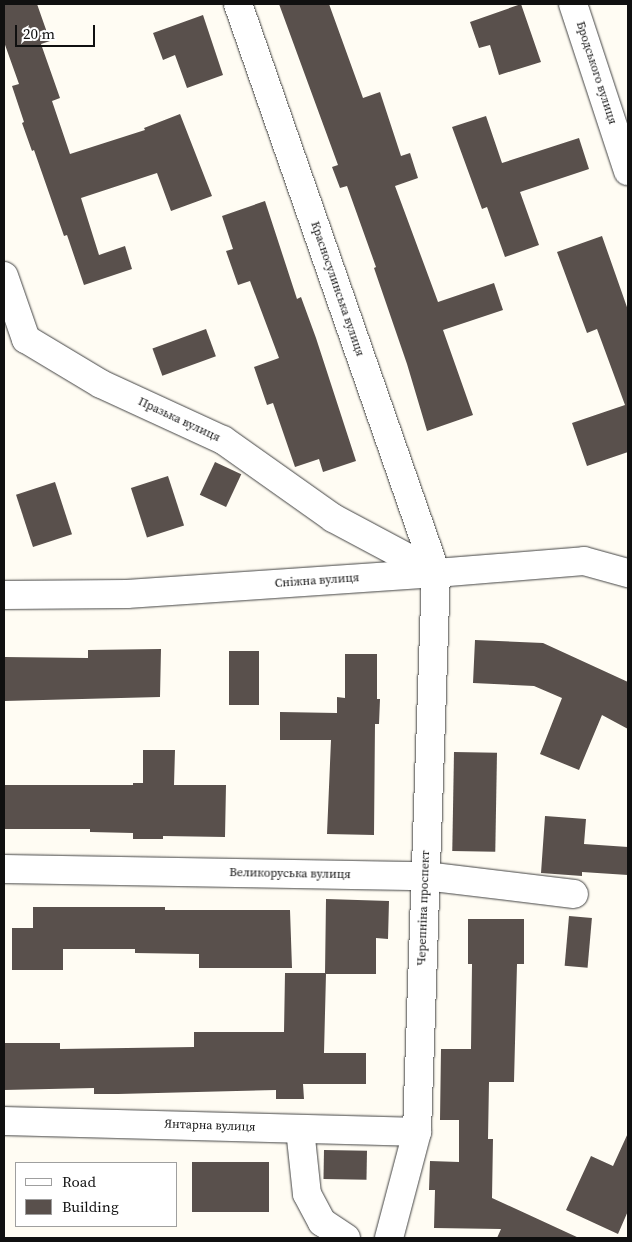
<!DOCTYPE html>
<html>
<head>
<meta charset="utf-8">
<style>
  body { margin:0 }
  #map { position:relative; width:632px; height:1242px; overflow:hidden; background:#fffcf3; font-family:"Source Serif 4",serif }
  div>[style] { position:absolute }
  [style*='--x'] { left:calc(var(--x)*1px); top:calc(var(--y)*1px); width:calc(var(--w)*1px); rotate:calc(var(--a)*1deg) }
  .building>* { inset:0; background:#59504c; transform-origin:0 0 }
  .roads { filter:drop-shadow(0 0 1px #434343) drop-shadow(0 0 1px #434343) }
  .minor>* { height:28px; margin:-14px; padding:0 14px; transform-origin:14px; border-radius:14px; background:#fff }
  span { translate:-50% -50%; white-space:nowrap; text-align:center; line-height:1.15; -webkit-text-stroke:5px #fff; paint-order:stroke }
  .street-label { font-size:12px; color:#101010 }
  .frame { position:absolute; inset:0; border:5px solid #101010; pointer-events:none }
  .legend { position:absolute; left:15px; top:1162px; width:162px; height:65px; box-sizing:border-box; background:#fff; border:1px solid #9f9f9f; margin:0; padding:6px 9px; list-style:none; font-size:15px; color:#101010 }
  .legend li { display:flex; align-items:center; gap:10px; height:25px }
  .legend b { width:25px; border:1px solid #9f9f9f }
  .scale { position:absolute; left:15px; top:25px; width:80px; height:22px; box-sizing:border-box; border:2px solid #101010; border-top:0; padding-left:6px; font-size:15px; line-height:18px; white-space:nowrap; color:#101010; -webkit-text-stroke:4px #fff; paint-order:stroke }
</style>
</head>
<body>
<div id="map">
  <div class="building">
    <div style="clip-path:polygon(4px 4px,37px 4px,50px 41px,41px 44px,60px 98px,52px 101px,70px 154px,145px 130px,144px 128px,180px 114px,212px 196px,171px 211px,157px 173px,81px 198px,99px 255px,125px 246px,132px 269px,84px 285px,67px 235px,64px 236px,34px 150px,32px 151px,22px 123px,24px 122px,12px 86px,19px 84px,4px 42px)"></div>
    <div style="clip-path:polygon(279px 4px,329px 4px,363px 98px,380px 92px,401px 156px,410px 153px,418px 178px,395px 186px,438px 302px,494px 283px,503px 310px,443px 330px,473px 415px,427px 431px,407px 364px,374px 268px,376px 267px,347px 186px,340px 188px,332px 167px,338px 165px)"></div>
    <div style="clip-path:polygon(521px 4px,541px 62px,499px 75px,490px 45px,479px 48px,470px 22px)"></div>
    <div style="clip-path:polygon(203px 15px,223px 75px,187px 88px,175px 55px,163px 60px,153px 33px)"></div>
    <div style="clip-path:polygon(486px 116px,502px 163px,579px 138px,589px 169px,520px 192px,539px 245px,505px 257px,487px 207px,482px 209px,452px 127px)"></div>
    <div style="clip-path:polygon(265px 201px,297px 299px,301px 297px,316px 338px,356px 461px,323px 472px,319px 459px,295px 467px,273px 403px,267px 405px,254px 367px,279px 358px,250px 281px,238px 285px,226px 251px,233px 249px,222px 216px)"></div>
    <div style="clip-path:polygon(602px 236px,628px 310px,628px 452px,587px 466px,572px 423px,625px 405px,597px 329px,587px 333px,557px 252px)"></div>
    <div style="left:206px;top:329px;width:29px;height:57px;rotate:70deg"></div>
    <div style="left:215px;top:462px;width:29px;height:36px;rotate:25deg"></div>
    <div style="left:168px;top:476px;width:52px;height:39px;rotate:72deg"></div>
    <div style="left:55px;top:482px;width:55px;height:41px;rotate:72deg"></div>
    <div style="clip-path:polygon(475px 640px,543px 643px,628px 682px,628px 729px,602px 715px,579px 770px,540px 754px,562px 698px,534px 686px,473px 683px)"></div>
    <div style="clip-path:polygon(161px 649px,160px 697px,4px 701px,4px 657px,88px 658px,88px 650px)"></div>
    <div style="left:229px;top:651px;width:30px;height:54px"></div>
    <div style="clip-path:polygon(345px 654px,377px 654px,377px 699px,380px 699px,379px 724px,375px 724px,374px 835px,327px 834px,331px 740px,280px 740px,280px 712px,337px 713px,337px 697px,345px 698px)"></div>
    <div style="clip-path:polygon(143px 750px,175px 750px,174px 785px,226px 785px,225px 837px,163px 836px,163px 839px,133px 839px,133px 833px,90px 832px,90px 829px,4px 829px,4px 785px,133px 785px,133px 783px,143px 783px)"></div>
    <div style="left:454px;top:752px;width:43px;height:99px;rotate:1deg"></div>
    <div style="clip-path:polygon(545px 816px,586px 819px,584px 844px,628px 847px,628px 875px,582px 872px,582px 876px,541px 873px)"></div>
    <div style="clip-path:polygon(326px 899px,389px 901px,388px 939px,376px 938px,376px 974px,326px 974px,324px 1053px,366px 1053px,366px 1084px,303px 1084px,304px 1099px,276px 1099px,276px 1090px,118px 1094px,94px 1094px,94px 1088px,4px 1090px,4px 1043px,60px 1043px,60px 1049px,194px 1047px,194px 1032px,284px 1032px,285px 973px,325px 973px)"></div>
    <div style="clip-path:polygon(33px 907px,165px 907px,165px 910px,290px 910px,292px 968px,199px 968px,199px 954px,135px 953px,135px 949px,63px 949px,63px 970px,12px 970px,12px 928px,33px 928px)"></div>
    <div style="left:569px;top:916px;width:23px;height:50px;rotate:5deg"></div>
    <div style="clip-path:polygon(468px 919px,524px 919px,524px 964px,517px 964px,514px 1082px,489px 1082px,488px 1139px,493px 1139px,492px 1198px,579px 1238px,497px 1238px,501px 1229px,434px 1228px,435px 1190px,429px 1190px,430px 1161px,459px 1162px,459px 1120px,440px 1120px,441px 1049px,471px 1049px,472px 964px,468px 964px)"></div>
    <div style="clip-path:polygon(628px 1133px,628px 1211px,618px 1234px,566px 1210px,591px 1156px,613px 1166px)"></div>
    <div style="left:324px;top:1150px;width:43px;height:29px;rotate:1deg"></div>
    <div style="left:192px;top:1162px;width:77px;height:50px"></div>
  </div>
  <div class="roads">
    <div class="minor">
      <div style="--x:238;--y:4;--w:602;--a:70.81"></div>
      <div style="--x:436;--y:573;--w:559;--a:91.95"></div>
      <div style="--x:417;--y:1132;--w:110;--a:104.8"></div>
      <div style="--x:573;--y:4;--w:176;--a:71.8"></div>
      <div style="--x:4;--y:276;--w:67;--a:70.8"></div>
      <div style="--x:26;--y:339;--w:87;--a:31"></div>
      <div style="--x:101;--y:384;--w:134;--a:24.7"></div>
      <div style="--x:223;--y:440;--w:135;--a:35.3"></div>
      <div style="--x:333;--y:518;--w:117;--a:28.1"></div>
      <div style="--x:4;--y:595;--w:123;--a:-0.5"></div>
      <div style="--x:127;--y:594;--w:310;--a:-3.9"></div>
      <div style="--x:436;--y:573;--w:148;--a:-4.6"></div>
      <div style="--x:584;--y:561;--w:46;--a:15.3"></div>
      <div style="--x:4;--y:869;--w:421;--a:1"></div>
      <div style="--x:425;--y:876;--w:150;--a:6.9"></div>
      <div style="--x:4;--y:1121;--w:413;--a:1.5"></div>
      <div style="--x:300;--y:1129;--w:65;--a:83.9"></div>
      <div style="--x:307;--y:1194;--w:32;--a:62"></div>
      <div style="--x:322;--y:1222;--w:29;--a:34"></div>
    </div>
  </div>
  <div class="street-label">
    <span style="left:596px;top:73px;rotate:72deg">Бродського вулиця</span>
    <span style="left:337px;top:289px;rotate:71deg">Красносулинська вулиця</span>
    <span style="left:179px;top:420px;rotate:25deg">Празька вулиця</span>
    <span style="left:317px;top:581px;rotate:-4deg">Сніжна вулиця</span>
    <span style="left:290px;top:874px;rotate:1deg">Великоруська вулиця</span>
    <span style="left:424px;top:908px;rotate:-88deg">Черепніна проспект</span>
    <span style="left:210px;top:1126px;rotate:2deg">Янтарна вулиця</span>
  </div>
  <div class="frame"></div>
  <ul class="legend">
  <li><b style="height:6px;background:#fff"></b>Road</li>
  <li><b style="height:14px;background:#59504c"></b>Building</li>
  </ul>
  <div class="scale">20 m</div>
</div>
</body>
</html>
